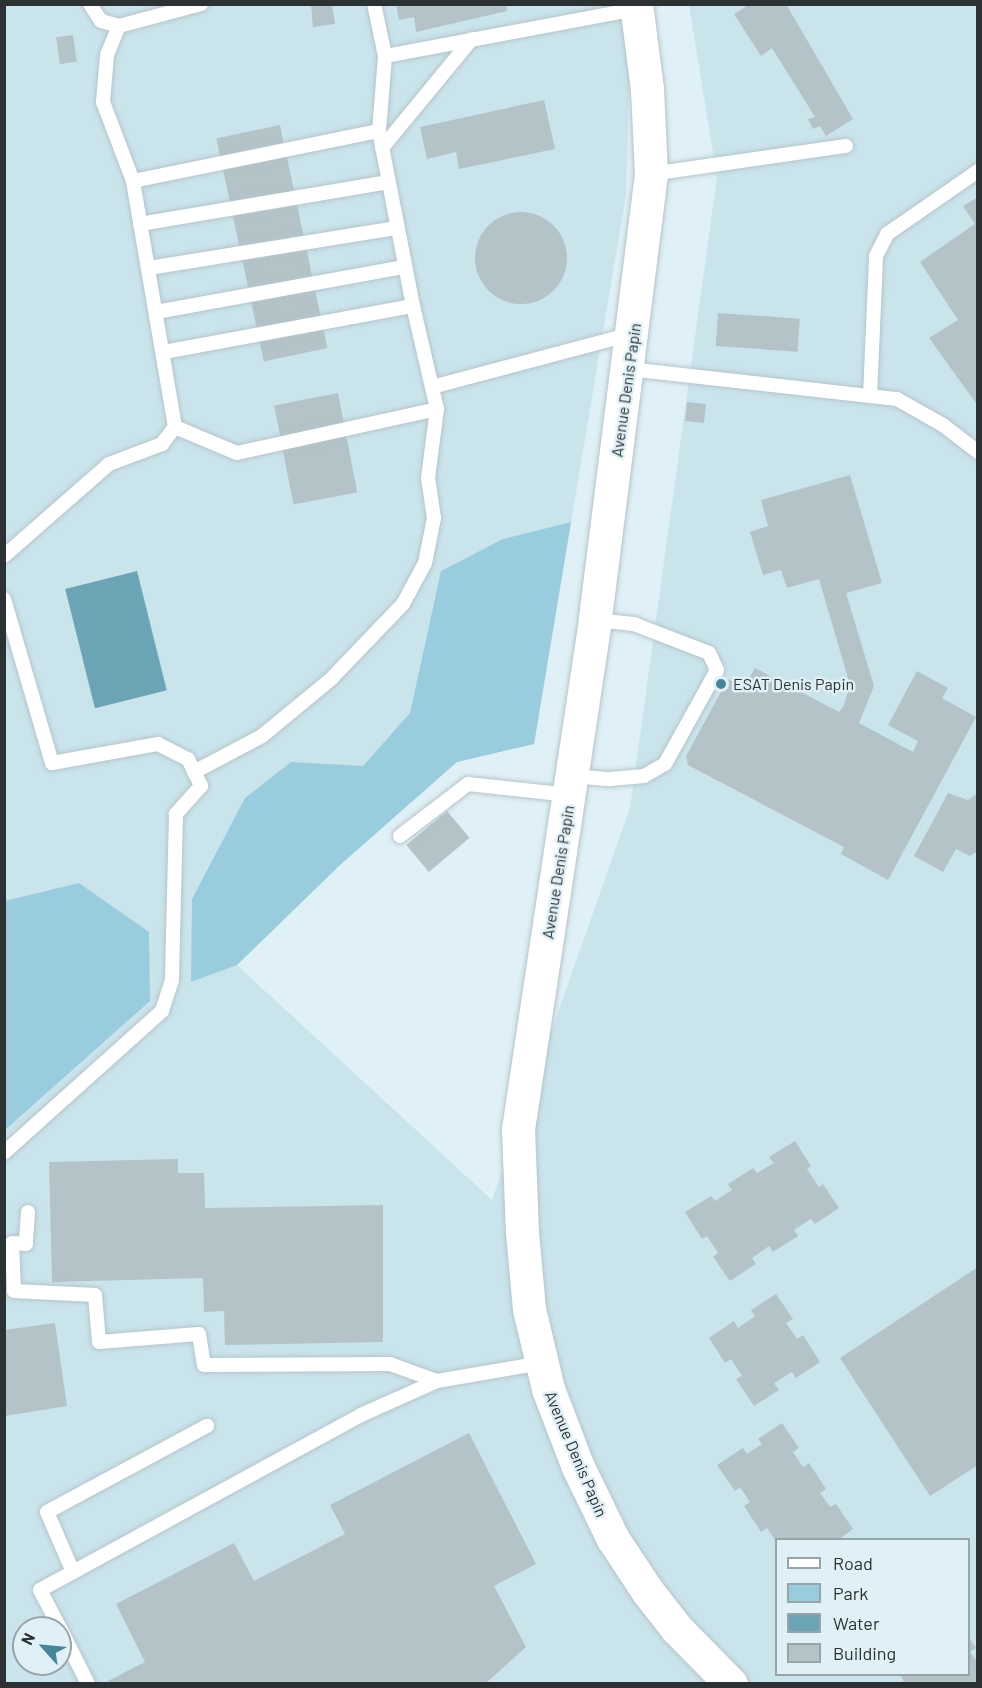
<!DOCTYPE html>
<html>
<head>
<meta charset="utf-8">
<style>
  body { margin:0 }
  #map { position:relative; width:982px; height:1688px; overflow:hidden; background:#dff0f6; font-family:Barlow,sans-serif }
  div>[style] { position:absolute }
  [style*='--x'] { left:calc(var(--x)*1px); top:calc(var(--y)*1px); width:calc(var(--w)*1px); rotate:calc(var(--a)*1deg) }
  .built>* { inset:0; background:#cae4ec }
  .green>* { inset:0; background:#99cddd }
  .water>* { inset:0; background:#6ba4b5; transform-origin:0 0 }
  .building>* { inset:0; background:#b3c3c8; transform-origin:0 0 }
  .round { border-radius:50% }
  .roads { filter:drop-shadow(0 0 2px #b5c5ca) drop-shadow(0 0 2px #b5c5ca) }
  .service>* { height:14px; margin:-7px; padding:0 7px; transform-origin:7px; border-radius:7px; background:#fff }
  .secondary>* { height:33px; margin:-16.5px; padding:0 16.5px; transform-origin:16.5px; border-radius:16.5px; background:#fff }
  .dots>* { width:16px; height:16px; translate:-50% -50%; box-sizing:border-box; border:3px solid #dff0f6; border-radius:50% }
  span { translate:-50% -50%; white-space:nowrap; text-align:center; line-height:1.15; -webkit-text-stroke:5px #dff0f6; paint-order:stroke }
  .street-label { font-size:16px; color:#2c3234 }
  .poi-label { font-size:16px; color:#2c3234 }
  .left { translate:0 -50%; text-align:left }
  .frame { position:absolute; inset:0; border:6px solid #2c3234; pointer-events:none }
  .legend { position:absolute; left:775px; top:1538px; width:195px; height:138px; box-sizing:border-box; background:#dff0f6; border:2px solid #97a4a8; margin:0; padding:8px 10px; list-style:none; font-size:18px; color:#2c3234 }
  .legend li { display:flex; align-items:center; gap:12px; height:30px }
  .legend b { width:30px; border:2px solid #97a4a8 }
  .north { position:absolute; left:12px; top:1616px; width:60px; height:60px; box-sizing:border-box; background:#dff0f6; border:2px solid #97a4a8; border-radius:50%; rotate:297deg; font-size:16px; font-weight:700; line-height:24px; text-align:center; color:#2c3234 }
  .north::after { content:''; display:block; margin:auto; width:21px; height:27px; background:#458698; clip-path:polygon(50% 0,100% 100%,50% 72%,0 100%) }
</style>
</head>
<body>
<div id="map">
  <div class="built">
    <div style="clip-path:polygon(evenodd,5px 5px,619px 5px,630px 58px,626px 195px,534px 744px,457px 762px,340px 865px,237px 965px,492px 1200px,630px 808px,717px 177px,689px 5px,977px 5px,977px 1683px,5px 1684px,5px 5px,776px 1540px,968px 1540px,968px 1674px,776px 1674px,776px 1540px,5px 5px,24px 1628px,60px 1628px,60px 1664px,24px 1664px,24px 1628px)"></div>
  </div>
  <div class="green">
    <div style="clip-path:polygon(571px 522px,534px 744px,457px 762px,340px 865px,237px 965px,191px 982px,192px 899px,245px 798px,291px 762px,363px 766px,410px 713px,441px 571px,503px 539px)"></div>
    <div style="clip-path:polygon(79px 883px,149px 932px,150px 1001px,5px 1130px,5px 901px)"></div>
  </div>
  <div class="water">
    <div style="left:137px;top:571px;width:123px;height:74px;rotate:76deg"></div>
  </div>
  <div class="building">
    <div style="clip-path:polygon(311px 4px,332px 4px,335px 24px,313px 27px)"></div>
    <div style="clip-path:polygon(396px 4px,506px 4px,507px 11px,416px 32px,414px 17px,399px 20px)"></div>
    <div style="clip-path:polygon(750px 4px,786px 4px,853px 119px,826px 136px,820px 126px,813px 129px,808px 119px,815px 117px,772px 48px,761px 56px,734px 14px)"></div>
    <div style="left:73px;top:35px;width:27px;height:17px;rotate:82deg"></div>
    <div style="clip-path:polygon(544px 100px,555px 149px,459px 169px,456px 152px,427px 159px,420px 127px)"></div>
    <div style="left:280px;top:125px;width:228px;height:65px;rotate:78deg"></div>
    <div style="clip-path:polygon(978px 197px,978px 406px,929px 338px,958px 320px,920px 262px,975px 224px,963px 206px)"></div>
    <div class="round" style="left:475px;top:212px;width:92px;height:92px"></div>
    <div style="left:718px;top:313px;width:82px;height:33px;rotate:4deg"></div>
    <div style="left:338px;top:393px;width:101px;height:65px;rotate:79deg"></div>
    <div style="left:687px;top:402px;width:19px;height:19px;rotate:6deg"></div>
    <div style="clip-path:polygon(850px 475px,882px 583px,846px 593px,874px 686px,859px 723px,913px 752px,918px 741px,888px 725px,917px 671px,948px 688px,942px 698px,976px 717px,888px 880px,841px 854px,844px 847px,688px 765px,686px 756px,728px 679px,744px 688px,755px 668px,839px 712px,844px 705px,850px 685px,819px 579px,787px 588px,781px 570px,763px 575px,750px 532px,768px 526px,761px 500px)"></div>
    <div style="clip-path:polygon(948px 793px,968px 800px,978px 793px,978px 851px,970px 856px,956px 849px,943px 872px,914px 856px)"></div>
    <div style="left:447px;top:811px;width:35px;height:53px;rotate:50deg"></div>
    <div style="clip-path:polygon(795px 1141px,811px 1166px,807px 1169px,819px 1187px,823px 1184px,839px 1208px,815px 1224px,811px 1219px,794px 1230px,798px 1236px,773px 1252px,769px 1246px,752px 1258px,756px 1264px,730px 1281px,713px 1257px,718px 1253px,707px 1236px,702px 1239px,685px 1212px,711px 1196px,715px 1201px,732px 1190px,728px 1184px,753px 1168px,757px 1173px,774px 1163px,769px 1157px)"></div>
    <div style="clip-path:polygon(178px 1159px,178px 1173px,204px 1173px,205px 1208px,383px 1205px,383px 1342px,225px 1345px,224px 1311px,204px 1312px,203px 1278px,52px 1282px,49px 1162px)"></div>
    <div style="clip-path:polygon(978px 1267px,978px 1465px,930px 1496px,840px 1358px)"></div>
    <div style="clip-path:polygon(776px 1294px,793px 1319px,786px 1323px,797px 1339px,803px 1335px,820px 1362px,796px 1378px,792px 1372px,774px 1383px,779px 1390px,754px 1406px,736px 1379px,742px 1376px,731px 1359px,725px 1363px,709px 1338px,734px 1321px,738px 1328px,755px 1316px,751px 1310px)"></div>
    <div style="clip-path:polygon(55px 1323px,67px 1406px,5px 1416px,5px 1330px)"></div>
    <div style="clip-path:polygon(782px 1423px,799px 1448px,793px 1452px,803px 1467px,809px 1463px,826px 1489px,820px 1493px,830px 1507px,836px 1504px,853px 1529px,838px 1540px,775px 1540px,767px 1528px,761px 1532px,744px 1506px,750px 1502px,740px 1487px,735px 1491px,717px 1465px,743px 1448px,747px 1454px,762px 1444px,758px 1439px)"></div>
    <div style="clip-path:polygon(469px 1433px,536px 1564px,494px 1586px,526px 1647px,485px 1684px,109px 1684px,108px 1681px,145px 1662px,116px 1604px,234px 1543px,254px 1581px,345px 1534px,330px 1505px)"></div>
    <div style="clip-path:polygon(968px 1636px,976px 1648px,970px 1652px,978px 1663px,978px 1684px,905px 1684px,900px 1674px,968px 1674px)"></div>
  </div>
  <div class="roads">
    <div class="service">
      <div style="--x:119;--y:26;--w:85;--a:-15"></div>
      <div style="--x:385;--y:56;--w:256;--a:-10.6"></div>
      <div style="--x:382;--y:148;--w:141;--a:-50.5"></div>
      <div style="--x:651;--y:174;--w:197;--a:-8.2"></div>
      <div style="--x:133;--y:181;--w:251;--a:-11.5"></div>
      <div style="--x:140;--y:224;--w:252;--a:-9.6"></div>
      <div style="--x:149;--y:268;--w:251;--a:-9.2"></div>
      <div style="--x:156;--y:312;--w:251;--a:-10.3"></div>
      <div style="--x:164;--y:352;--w:253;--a:-10.5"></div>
      <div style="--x:413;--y:306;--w:178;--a:-101"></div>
      <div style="--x:379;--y:131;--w:75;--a:-85.4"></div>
      <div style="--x:385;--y:56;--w:53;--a:-101.9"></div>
      <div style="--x:629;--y:369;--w:270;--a:6.4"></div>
      <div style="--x:897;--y:399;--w:53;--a:29.5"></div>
      <div style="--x:943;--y:425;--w:44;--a:37.6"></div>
      <div style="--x:432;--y:387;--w:206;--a:-14.9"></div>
      <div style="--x:870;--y:396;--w:140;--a:-87.5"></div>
      <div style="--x:876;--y:256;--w:25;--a:-63"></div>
      <div style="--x:887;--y:234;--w:111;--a:-34.7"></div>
      <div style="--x:175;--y:427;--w:67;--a:22.8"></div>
      <div style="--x:237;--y:453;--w:205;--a:-12.4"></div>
      <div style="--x:4;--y:556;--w:140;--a:-41.2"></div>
      <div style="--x:109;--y:464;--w:57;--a:-20.7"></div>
      <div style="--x:162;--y:444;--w:21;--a:-53"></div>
      <div style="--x:175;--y:427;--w:250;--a:-99.7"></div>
      <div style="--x:133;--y:181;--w:85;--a:-110.8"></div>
      <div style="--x:103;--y:102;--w:47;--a:-85.1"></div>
      <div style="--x:107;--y:55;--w:31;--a:-68"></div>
      <div style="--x:119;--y:26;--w:19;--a:-164"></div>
      <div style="--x:101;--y:21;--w:20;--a:-123"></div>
      <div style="--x:4;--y:599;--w:171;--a:73.7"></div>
      <div style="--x:52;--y:763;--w:108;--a:-10.2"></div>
      <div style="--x:158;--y:744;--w:34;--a:27"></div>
      <div style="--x:188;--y:759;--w:30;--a:64"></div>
      <div style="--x:201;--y:786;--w:38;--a:132"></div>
      <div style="--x:176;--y:814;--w:166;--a:91.4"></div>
      <div style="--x:172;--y:980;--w:33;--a:108"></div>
      <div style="--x:162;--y:1011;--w:212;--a:138.1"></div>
      <div style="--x:194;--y:772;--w:77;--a:-27.9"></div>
      <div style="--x:262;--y:736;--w:89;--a:-39.6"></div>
      <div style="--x:331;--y:679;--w:104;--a:-46.2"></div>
      <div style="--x:403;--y:604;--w:47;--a:-61.8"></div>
      <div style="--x:425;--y:563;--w:46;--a:-78.7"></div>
      <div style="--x:434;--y:518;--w:40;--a:-98.5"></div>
      <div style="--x:428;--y:478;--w:70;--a:-82.6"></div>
      <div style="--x:437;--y:409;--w:106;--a:-103.1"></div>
      <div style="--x:572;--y:776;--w:38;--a:5"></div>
      <div style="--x:610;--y:779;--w:34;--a:-5"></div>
      <div style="--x:644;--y:776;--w:24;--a:-30"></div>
      <div style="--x:665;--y:764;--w:107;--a:-61"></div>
      <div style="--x:717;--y:670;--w:19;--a:-115"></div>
      <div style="--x:709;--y:653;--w:80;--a:-158.9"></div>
      <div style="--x:634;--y:624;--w:39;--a:-174"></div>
      <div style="--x:400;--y:836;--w:86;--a:-37.4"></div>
      <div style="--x:468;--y:784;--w:102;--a:6.2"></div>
      <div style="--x:28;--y:1212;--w:32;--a:94"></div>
      <div style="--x:26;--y:1244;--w:14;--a:-176"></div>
      <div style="--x:12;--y:1243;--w:48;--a:87.6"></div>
      <div style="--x:14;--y:1291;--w:81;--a:2.8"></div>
      <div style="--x:95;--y:1295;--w:47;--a:85.1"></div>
      <div style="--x:99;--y:1342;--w:100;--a:-4.6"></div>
      <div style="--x:199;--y:1334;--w:31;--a:81"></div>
      <div style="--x:204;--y:1365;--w:186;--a:-0.3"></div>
      <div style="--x:390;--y:1364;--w:50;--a:19.9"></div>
      <div style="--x:73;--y:1572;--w:65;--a:-113.4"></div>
      <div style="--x:47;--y:1512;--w:182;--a:-28.3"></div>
      <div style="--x:60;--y:1628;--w:43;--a:-117.8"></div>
      <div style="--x:40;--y:1590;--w:366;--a:-28.6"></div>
      <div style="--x:361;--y:1415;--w:83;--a:-24.1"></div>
      <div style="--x:437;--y:1381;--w:107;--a:-9.7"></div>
      <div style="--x:60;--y:1628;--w:63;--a:63.4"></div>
    </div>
    <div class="secondary">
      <div style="--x:636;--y:4;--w:86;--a:82.6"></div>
      <div style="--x:647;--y:89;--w:85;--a:87.3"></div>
      <div style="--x:651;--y:174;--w:450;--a:97.2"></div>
      <div style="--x:595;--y:620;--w:515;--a:98.6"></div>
      <div style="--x:518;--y:1129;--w:103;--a:87.8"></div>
      <div style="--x:522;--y:1232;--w:77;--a:84.8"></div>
      <div style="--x:529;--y:1309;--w:82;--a:76.6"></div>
      <div style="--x:548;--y:1389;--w:84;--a:69"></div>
      <div style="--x:578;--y:1467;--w:80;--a:64.1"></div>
      <div style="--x:613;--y:1539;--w:64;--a:56.6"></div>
      <div style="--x:648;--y:1592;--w:47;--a:51.9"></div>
      <div style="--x:677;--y:1629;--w:77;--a:45.5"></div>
    </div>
  </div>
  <div class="dots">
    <div style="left:721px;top:684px;background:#458698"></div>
  </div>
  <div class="street-label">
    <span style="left:626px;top:390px;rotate:-82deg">Avenue Denis Papin</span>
    <span style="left:558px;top:872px;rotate:-81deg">Avenue Denis Papin</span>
    <span style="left:576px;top:1454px;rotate:67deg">Avenue Denis Papin</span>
  </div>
  <div class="poi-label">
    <span class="left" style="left:733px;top:684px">ESAT Denis Papin</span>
  </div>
  <div class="frame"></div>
  <ul class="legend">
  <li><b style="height:8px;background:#fff"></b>Road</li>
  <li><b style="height:16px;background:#99cddd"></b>Park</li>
  <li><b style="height:16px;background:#6ba4b5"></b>Water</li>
  <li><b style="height:16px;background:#b3c3c8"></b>Building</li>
  </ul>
  <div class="north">N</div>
</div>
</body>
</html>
